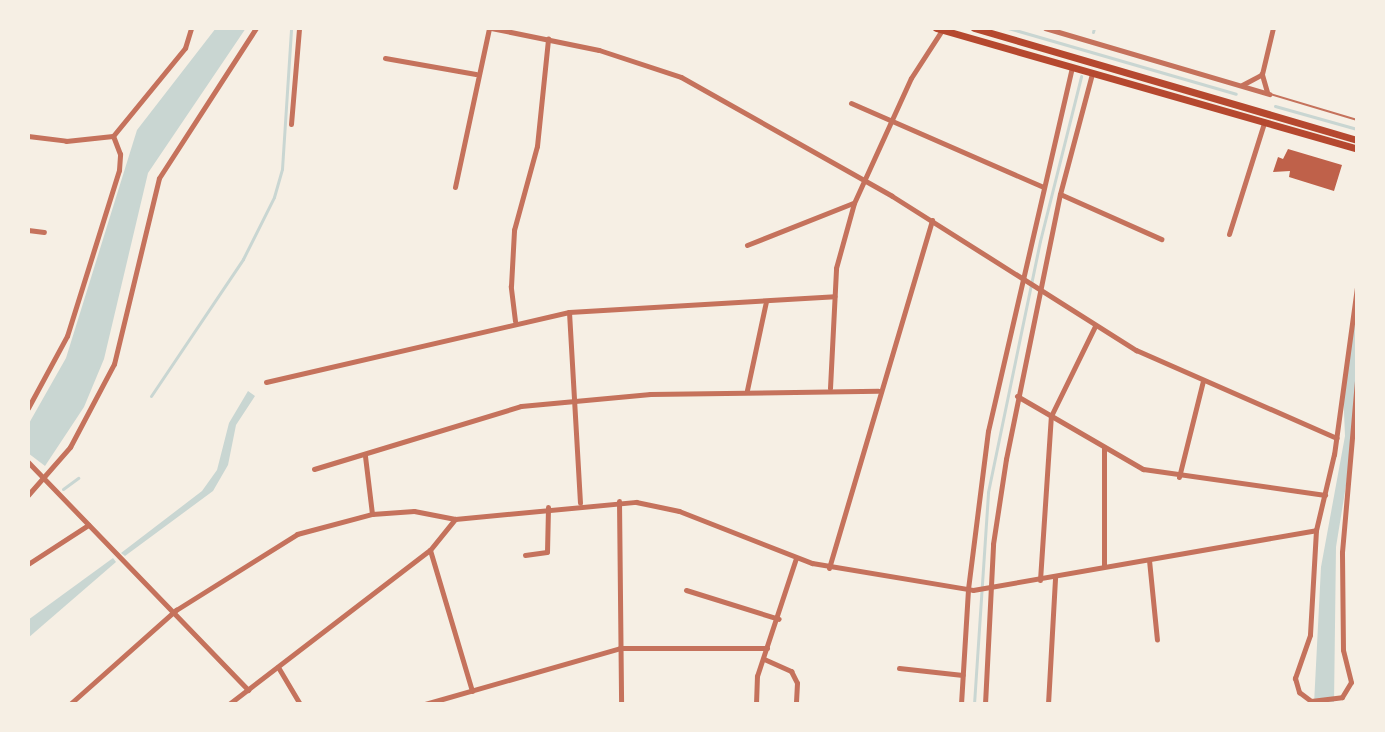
<!DOCTYPE html>
<html>
<head>
<meta charset="utf-8">
<style>
  body { margin:0 }
  #map { position:relative; width:1385px; height:732px; overflow:hidden; background:#f6efe4; font-family:"Asap Condensed",sans-serif }
  div>[style] { position:absolute }
  [style*='--x'] { left:calc(var(--x)*1px); top:calc(var(--y)*1px); width:calc(var(--w)*1px); rotate:calc(var(--a)*1deg) }
  .water>* { inset:0; background:#c9d6d2 }
  .stream>* { height:3px; margin:-1.5px; padding:0 1.5px; transform-origin:1.5px; border-radius:1.5px; background:#c9d6d2 }
  .building>* { inset:0; background:#bf614a }
  .service>* { height:2px; margin:-1px; padding:0 1px; transform-origin:1px; border-radius:1px; background:#c5725c }
  .minor>* { height:5px; margin:-2.5px; padding:0 2.5px; transform-origin:2.5px; border-radius:2.5px; background:#c5725c }
  .primary>* { height:7px; margin:-3.5px; padding:0 3.5px; transform-origin:3.5px; border-radius:3.5px; background:#b5482f }
  span { translate:-50% -50%; white-space:nowrap; text-align:center; line-height:1.15; -webkit-text-stroke:8px #f6efe4; paint-order:stroke }
  .frame { position:absolute; inset:0; border:30px solid #f6efe4; pointer-events:none }
</style>
</head>
<body>
<div id="map">
  <div class="water">
    <div style="clip-path:polygon(216px 28px,246px 28px,148px 173px,104px 359px,84px 407px,45px 466px,28px 453px,28px 425px,66px 358px,137px 130px)"></div>
    <div style="clip-path:polygon(1357px 305px,1354px 436px,1336px 547px,1334px 704px,1314px 704px,1321px 567px,1345px 436px,1343px 388px)"></div>
    <div style="clip-path:polygon(248px 391px,255px 396px,236px 425px,228px 465px,213px 491px,125px 556px,121px 553px,202px 491px,217px 470px,229px 423px)"></div>
    <div style="clip-path:polygon(113px 558px,116px 562px,28px 638px,28px 620px)"></div>
  </div>
  <div class="stream">
    <div style="--x:1008;--y:28;--w:237;--a:16.1"></div>
    <div style="--x:1093;--y:32;--w:4;--a:-76"></div>
    <div style="--x:1275;--y:106;--w:85;--a:15.7"></div>
    <div style="--x:151;--y:396;--w:165;--a:-56.1"></div>
    <div style="--x:243;--y:259;--w:69;--a:-63.4"></div>
    <div style="--x:274;--y:197;--w:29;--a:-74"></div>
    <div style="--x:282;--y:169;--w:141;--a:-86.3"></div>
    <div style="--x:63;--y:489;--w:19;--a:-36"></div>
    <div style="--x:974;--y:704;--w:212;--a:-86.2"></div>
    <div style="--x:988;--y:492;--w:256;--a:-78.3"></div>
    <div style="--x:1040;--y:241;--w:170;--a:-76"></div>
  </div>
  <div class="building">
    <div style="clip-path:polygon(1288px 149px,1342px 165px,1334px 191px,1289px 177px,1290px 171px,1273px 172px,1278px 157px,1283px 159px)"></div>
  </div>
  <div class="service">
    <div style="--x:1270;--y:94;--w:91;--a:16.6"></div>
  </div>
  <div class="minor">
    <div style="--x:491;--y:28;--w:110;--a:11.5"></div>
    <div style="--x:599;--y:50;--w:86;--a:18.2"></div>
    <div style="--x:681;--y:77;--w:242;--a:29.4"></div>
    <div style="--x:892;--y:196;--w:289;--a:32.3"></div>
    <div style="--x:1136;--y:350;--w:219;--a:23.7"></div>
    <div style="--x:1045;--y:28;--w:234;--a:16.4"></div>
    <div style="--x:385;--y:58;--w:92;--a:10"></div>
    <div style="--x:1242;--y:85;--w:21;--a:-28"></div>
    <div style="--x:1267;--y:92;--w:19;--a:-106"></div>
    <div style="--x:1262;--y:74;--w:47;--a:-76.6"></div>
    <div style="--x:851;--y:103;--w:210;--a:23.6"></div>
    <div style="--x:291;--y:124;--w:96;--a:-85.2"></div>
    <div style="--x:28;--y:136;--w:38;--a:7"></div>
    <div style="--x:66;--y:141;--w:47;--a:-6.1"></div>
    <div style="--x:113;--y:136;--w:114;--a:-50.7"></div>
    <div style="--x:185;--y:48;--w:21;--a:-73"></div>
    <div style="--x:455;--y:187;--w:163;--a:-77.9"></div>
    <div style="--x:1060;--y:194;--w:111;--a:24"></div>
    <div style="--x:28;--y:230;--w:16;--a:7"></div>
    <div style="--x:1229;--y:234;--w:116;--a:-72.5"></div>
    <div style="--x:747;--y:245;--w:114;--a:-21.6"></div>
    <div style="--x:1357;--y:287;--w:169;--a:97.8"></div>
    <div style="--x:1334;--y:454;--w:78;--a:103.3"></div>
    <div style="--x:1316;--y:530;--w:105;--a:93.3"></div>
    <div style="--x:1310;--y:635;--w:46;--a:109.2"></div>
    <div style="--x:1295;--y:678;--w:15;--a:74"></div>
    <div style="--x:1299;--y:692;--w:15;--a:37"></div>
    <div style="--x:1311;--y:701;--w:31;--a:-7"></div>
    <div style="--x:1342;--y:697;--w:17;--a:-59"></div>
    <div style="--x:1351;--y:682;--w:33;--a:-104"></div>
    <div style="--x:1343;--y:650;--w:98;--a:-90.6"></div>
    <div style="--x:1342;--y:552;--w:173;--a:-85"></div>
    <div style="--x:569;--y:312;--w:191;--a:86.7"></div>
    <div style="--x:515;--y:321;--w:35;--a:-97"></div>
    <div style="--x:511;--y:286;--w:56;--a:-86.9"></div>
    <div style="--x:514;--y:230;--w:87;--a:-74.7"></div>
    <div style="--x:537;--y:146;--w:108;--a:-84.1"></div>
    <div style="--x:266;--y:382;--w:311;--a:-13"></div>
    <div style="--x:569;--y:312;--w:266;--a:-3.4"></div>
    <div style="--x:830;--y:388;--w:120;--a:-87.1"></div>
    <div style="--x:836;--y:268;--w:67;--a:-74.5"></div>
    <div style="--x:854;--y:203;--w:137;--a:-65.5"></div>
    <div style="--x:911;--y:78;--w:57;--a:-57.1"></div>
    <div style="--x:747;--y:390;--w:91;--a:-77.9"></div>
    <div style="--x:1017;--y:396;--w:146;--a:30.1"></div>
    <div style="--x:1143;--y:469;--w:184;--a:8.1"></div>
    <div style="--x:28;--y:408;--w:82;--a:-61.6"></div>
    <div style="--x:67;--y:336;--w:174;--a:-72.6"></div>
    <div style="--x:119;--y:170;--w:16;--a:-86"></div>
    <div style="--x:120;--y:154;--w:19;--a:-111"></div>
    <div style="--x:1104;--y:448;--w:118;--a:90"></div>
    <div style="--x:365;--y:456;--w:58;--a:83.1"></div>
    <div style="--x:28;--y:462;--w:317;--a:46"></div>
    <div style="--x:314;--y:469;--w:216;--a:-16.9"></div>
    <div style="--x:521;--y:406;--w:130;--a:-5.3"></div>
    <div style="--x:650;--y:394;--w:228;--a:-0.8"></div>
    <div style="--x:1179;--y:477;--w:99;--a:-76"></div>
    <div style="--x:28;--y:495;--w:64;--a:-48.8"></div>
    <div style="--x:70;--y:447;--w:94;--a:-62.1"></div>
    <div style="--x:114;--y:364;--w:191;--a:-76.4"></div>
    <div style="--x:159;--y:178;--w:179;--a:-57.1"></div>
    <div style="--x:619;--y:501;--w:203;--a:89.4"></div>
    <div style="--x:430;--y:550;--w:147;--a:73.4"></div>
    <div style="--x:525;--y:555;--w:22;--a:-8"></div>
    <div style="--x:547;--y:552;--w:45;--a:-88.7"></div>
    <div style="--x:1149;--y:560;--w:80;--a:84.3"></div>
    <div style="--x:28;--y:564;--w:72;--a:-33"></div>
    <div style="--x:829;--y:568;--w:363;--a:-73.5"></div>
    <div style="--x:1040;--y:580;--w:164;--a:-86.2"></div>
    <div style="--x:1051;--y:416;--w:100;--a:-63.9"></div>
    <div style="--x:686;--y:590;--w:97;--a:17.3"></div>
    <div style="--x:764;--y:659;--w:30;--a:24"></div>
    <div style="--x:791;--y:671;--w:13;--a:63"></div>
    <div style="--x:797;--y:683;--w:21;--a:93"></div>
    <div style="--x:278;--y:667;--w:43;--a:59.3"></div>
    <div style="--x:899;--y:668;--w:64;--a:6.2"></div>
    <div style="--x:70;--y:704;--w:142;--a:-41.6"></div>
    <div style="--x:176;--y:610;--w:143;--a:-32.1"></div>
    <div style="--x:297;--y:534;--w:78;--a:-14.9"></div>
    <div style="--x:372;--y:514;--w:42;--a:-4.1"></div>
    <div style="--x:414;--y:511;--w:42;--a:11"></div>
    <div style="--x:229;--y:704;--w:253;--a:-37.5"></div>
    <div style="--x:430;--y:550;--w:40;--a:-51"></div>
    <div style="--x:455;--y:519;--w:182;--a:-5.4"></div>
    <div style="--x:636;--y:502;--w:44;--a:11.8"></div>
    <div style="--x:679;--y:511;--w:143;--a:21.4"></div>
    <div style="--x:812;--y:563;--w:163;--a:9.5"></div>
    <div style="--x:973;--y:590;--w:348;--a:-9.9"></div>
    <div style="--x:425;--y:704;--w:203;--a:-16"></div>
    <div style="--x:620;--y:648;--w:147;--a:0"></div>
    <div style="--x:756;--y:704;--w:28;--a:-88"></div>
    <div style="--x:757;--y:676;--w:124;--a:-71.7"></div>
    <div style="--x:961;--y:704;--w:115;--a:-86.5"></div>
    <div style="--x:968;--y:589;--w:159;--a:-82.8"></div>
    <div style="--x:988;--y:431;--w:373;--a:-77"></div>
    <div style="--x:985;--y:704;--w:160;--a:-87.1"></div>
    <div style="--x:993;--y:544;--w:86;--a:-81.3"></div>
    <div style="--x:1006;--y:459;--w:270;--a:-78.5"></div>
    <div style="--x:1060;--y:194;--w:124;--a:-75.1"></div>
    <div style="--x:1048;--y:704;--w:127;--a:-86.8"></div>
  </div>
  <div class="primary">
    <div style="--x:936;--y:28;--w:438;--a:16"></div>
    <div style="--x:974;--y:28;--w:399;--a:16.3"></div>
  </div>
  <div class="frame"></div>
</div>
</body>
</html>
